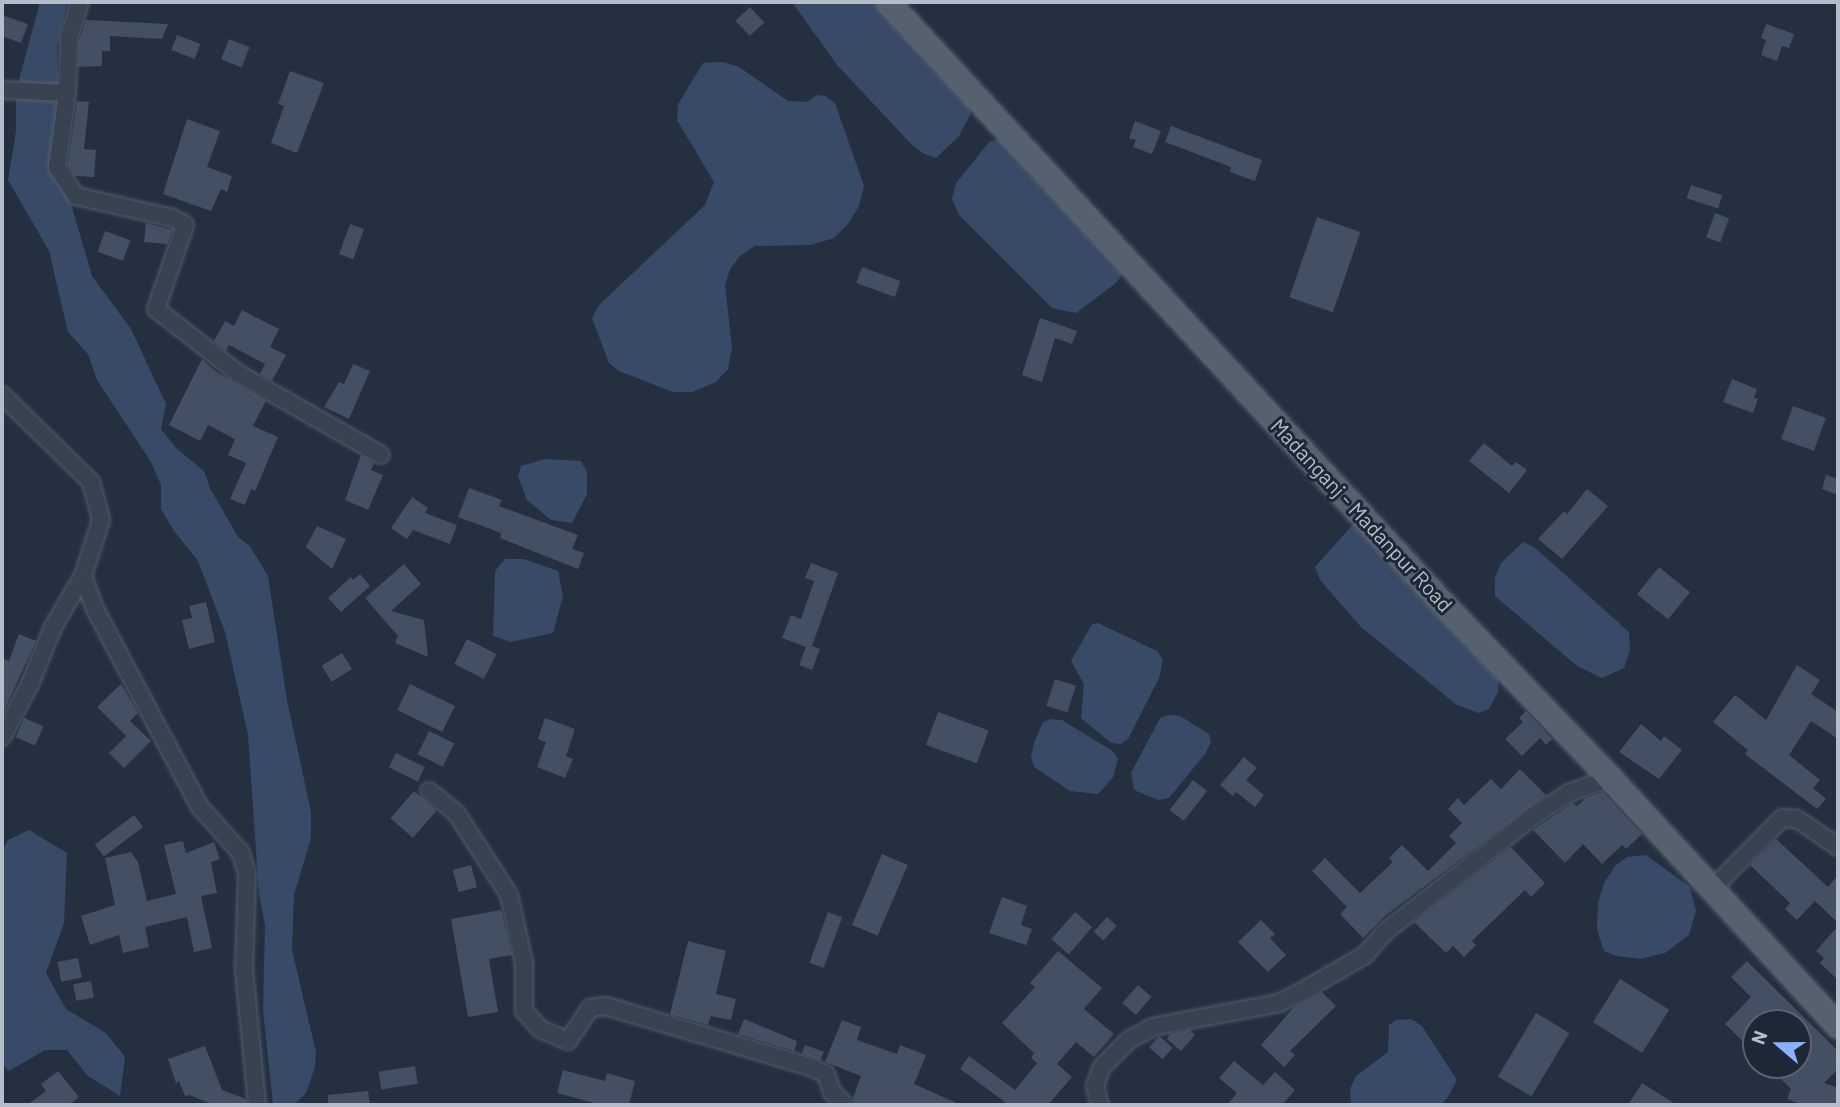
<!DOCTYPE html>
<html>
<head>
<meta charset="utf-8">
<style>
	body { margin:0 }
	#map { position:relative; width:1840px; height:1107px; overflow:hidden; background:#242f40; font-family:Barlow,sans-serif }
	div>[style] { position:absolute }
	.water>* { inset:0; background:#384a68 }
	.building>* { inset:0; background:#434f62; transform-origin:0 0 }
	.roads { filter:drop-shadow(0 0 2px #535d6b) drop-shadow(0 0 2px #535d6b) }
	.minor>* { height:16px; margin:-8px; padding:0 8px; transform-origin:8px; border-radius:8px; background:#384250 }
	.primary>* { height:24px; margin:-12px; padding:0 12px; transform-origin:12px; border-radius:12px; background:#566170 }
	span { translate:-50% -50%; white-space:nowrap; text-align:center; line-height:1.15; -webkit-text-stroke:6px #1d2735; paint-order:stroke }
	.street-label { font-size:21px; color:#b5bdcb }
	.frame { position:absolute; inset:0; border:4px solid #b5bdcb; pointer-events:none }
	.north { position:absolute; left:1742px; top:1009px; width:70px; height:70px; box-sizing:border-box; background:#1d2735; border:2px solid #5a6371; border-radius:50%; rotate:290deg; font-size:19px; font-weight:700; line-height:28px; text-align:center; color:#b5bdcb }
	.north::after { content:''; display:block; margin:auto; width:24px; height:32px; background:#89b2fb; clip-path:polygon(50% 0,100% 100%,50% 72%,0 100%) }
</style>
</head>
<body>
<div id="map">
	<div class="water">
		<i style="clip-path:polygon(40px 2px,68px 2px,57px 45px,58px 106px,69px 197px,92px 276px,131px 329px,166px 404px,161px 429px,176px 448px,204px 471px,210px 488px,238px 537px,250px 546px,268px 576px,287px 700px,311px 812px,311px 838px,294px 895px,292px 950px,316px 1052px,315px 1067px,306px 1093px,294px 1105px,273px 1105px,263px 1010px,265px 925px,259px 894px,248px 735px,225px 632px,198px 561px,174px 531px,161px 509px,161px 485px,151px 462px,97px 380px,88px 354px,68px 332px,49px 251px,8px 180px,16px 131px,16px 91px)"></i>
		<i style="clip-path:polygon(792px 2px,877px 2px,966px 101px,971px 113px,959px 136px,936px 158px,924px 154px,912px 145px,837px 65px)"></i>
		<i style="clip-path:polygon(723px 62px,739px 67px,788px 101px,807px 102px,817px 95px,825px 96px,835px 103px,864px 186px,859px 206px,849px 223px,834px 238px,811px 245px,755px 246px,740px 256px,730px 269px,725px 285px,732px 347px,728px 369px,716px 382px,692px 392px,673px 392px,619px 371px,609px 363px,592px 318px,599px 305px,705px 205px,714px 182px,677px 120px,678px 104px,703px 63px)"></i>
		<i style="clip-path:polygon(1004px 139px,1125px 271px,1116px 283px,1076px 313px,1052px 308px,959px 215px,952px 199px,956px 183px,990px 141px)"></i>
		<i style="clip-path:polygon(545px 459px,581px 461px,587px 472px,587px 494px,572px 523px,551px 520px,527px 500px,518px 477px,521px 466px)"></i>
		<i style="clip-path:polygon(1355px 522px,1499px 671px,1498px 692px,1489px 709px,1479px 713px,1457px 705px,1361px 627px,1320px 580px,1315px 567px)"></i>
		<i style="clip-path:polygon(1523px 542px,1534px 547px,1629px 632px,1630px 650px,1624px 668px,1602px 678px,1577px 666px,1495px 596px,1495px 577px,1501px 563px)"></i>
		<i style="clip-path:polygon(505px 559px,524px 559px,558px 571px,563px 596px,553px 633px,511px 642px,493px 636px,495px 571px)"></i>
		<i style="clip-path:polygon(1098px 623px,1157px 651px,1163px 660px,1159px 678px,1128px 739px,1121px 744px,1111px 743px,1081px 718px,1084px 684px,1071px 661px,1092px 624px)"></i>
		<i style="clip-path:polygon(1169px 715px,1180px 716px,1209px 734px,1211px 742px,1205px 754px,1169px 798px,1158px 800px,1134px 790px,1131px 773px,1160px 718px)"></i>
		<i style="clip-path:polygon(1051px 719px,1062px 720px,1114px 752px,1118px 759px,1113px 777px,1098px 794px,1070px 791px,1034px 767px,1031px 757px,1034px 743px,1043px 722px)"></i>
		<i style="clip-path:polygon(29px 830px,67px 853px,64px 923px,46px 973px,66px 1009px,106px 1033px,125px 1057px,120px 1096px,88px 1076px,67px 1050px,45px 1050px,9px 1071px,2px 1064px,2px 852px,8px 840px)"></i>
		<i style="clip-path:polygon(1646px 855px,1690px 887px,1696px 911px,1689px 935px,1665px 953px,1641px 959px,1616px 956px,1604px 951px,1597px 930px,1598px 903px,1604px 883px,1615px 866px,1627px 857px)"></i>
		<i style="clip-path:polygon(1411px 1019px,1422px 1026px,1457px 1080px,1448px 1097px,1440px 1105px,1351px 1105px,1350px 1089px,1356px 1076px,1388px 1052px,1389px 1025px,1396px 1020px)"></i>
	</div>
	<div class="building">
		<i style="left:750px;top:7px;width:21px;height:20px;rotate:47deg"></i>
		<i style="clip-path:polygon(2px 15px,28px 24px,21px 43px,2px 36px)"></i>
		<i style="clip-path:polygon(86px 20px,168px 24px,162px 39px,110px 36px,110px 51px,102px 51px,102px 66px,78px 67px,79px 41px)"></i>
		<i style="clip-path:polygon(1766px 24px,1794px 34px,1789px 48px,1782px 46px,1777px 61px,1761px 55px,1766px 40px,1761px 38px)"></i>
		<i style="left:177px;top:35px;width:25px;height:16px;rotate:21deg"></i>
		<i style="left:229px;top:39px;width:22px;height:22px;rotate:21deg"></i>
		<i style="clip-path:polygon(290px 71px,324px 83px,297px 153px,271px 143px,284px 106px,278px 104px)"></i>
		<i style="clip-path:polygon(77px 101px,89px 102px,84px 149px,96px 150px,94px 177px,75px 176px,68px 165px)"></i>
		<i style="clip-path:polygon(187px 119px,220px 131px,207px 167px,232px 176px,227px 192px,221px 189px,211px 211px,163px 194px)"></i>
		<i style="clip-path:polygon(1135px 121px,1161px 131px,1152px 154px,1133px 147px,1136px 140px,1129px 138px)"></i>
		<i style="clip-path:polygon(1171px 126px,1262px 160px,1255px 181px,1230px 172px,1231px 167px,1165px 142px)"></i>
		<i style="left:1691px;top:185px;width:33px;height:14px;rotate:18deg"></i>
		<i style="left:1715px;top:213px;width:15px;height:26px;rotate:20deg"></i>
		<i style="left:1317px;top:217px;width:46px;height:85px;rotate:19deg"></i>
		<i style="clip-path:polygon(146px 223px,172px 230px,167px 244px,144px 242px)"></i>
		<i style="left:350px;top:224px;width:15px;height:32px;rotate:20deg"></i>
		<i style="left:105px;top:231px;width:27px;height:22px;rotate:20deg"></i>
		<i style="left:862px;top:267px;width:41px;height:17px;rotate:20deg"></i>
		<i style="clip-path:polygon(242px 310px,279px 329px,270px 347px,286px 355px,272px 381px,260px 374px,265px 364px,229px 345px,226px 351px,214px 341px,225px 321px,234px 326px)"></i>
		<i style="clip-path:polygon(1040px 318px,1077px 331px,1072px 344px,1055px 338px,1042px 382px,1022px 375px)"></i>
		<i style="clip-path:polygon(202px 359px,215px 371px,266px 401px,253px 426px,278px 437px,255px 491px,251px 489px,245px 505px,230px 499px,246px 463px,228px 455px,235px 439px,208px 425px,200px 441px,169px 425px)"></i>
		<i style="clip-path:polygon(353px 364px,370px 371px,349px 419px,324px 407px,339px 382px,344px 384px)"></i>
		<i style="clip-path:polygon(1732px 379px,1757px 389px,1754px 398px,1758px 399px,1753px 413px,1723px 402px)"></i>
		<i style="left:1793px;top:406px;width:35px;height:35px;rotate:20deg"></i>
		<i style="clip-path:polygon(1484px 443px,1512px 466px,1516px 462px,1527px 470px,1509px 493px,1469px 461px)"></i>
		<i style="clip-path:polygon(361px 455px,374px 463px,371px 470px,383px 475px,368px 510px,345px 500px)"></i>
		<i style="clip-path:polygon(1826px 475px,1838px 479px,1838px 495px,1822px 489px)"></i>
		<i style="clip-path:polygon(469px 488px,502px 500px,499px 506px,578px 535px,572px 549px,584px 553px,578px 569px,500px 538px,501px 533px,458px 517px)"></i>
		<i style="clip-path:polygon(1587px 489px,1608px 506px,1562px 559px,1538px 539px,1564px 511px,1567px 514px)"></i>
		<i style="clip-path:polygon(412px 497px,428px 508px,425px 513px,457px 525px,450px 544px,413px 530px,407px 539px,391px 528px)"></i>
		<i style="clip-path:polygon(317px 526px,346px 539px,332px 569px,306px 547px)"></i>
		<i style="clip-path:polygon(811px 563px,838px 573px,812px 646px,820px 649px,812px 670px,799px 665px,806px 647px,782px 638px,791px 615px,801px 619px,814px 581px,805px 578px)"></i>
		<i style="clip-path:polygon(404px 564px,421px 584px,391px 611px,424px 620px,428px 657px,395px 643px,398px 636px,365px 598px)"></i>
		<i style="left:1659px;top:567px;width:40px;height:35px;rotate:39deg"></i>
		<i style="clip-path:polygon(360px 574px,370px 586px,341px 612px,328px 598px,351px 577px,353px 580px)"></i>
		<i style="clip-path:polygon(206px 602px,215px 642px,189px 649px,182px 620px,192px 618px,189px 606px)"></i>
		<i style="clip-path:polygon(19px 634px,36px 641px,2px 715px,2px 658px,9px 661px)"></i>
		<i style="left:467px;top:639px;width:33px;height:28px;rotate:27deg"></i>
		<i style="left:342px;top:653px;width:19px;height:24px;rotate:58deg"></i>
		<i style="clip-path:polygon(1797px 665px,1820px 680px,1811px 694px,1838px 712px,1838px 739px,1811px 721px,1789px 755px,1820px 780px,1813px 788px,1826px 799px,1817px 809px,1745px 754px,1748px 750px,1713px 722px,1735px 695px,1766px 720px)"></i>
		<i style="left:1055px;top:679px;width:22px;height:28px;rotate:18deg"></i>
		<i style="clip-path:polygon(121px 684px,138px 713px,130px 721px,151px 741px,124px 768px,109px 753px,126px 736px,97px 707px)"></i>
		<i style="left:410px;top:684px;width:50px;height:29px;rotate:26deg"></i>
		<i style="clip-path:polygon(1526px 711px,1552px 739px,1546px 745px,1540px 738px,1522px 756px,1505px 739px,1523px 722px,1519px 718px)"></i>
		<i style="left:938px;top:712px;width:54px;height:35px;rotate:20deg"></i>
		<i style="left:24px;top:718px;width:21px;height:21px;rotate:23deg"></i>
		<i style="clip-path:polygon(545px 718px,575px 729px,566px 756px,573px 759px,565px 778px,537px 767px,546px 742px,538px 739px)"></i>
		<i style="clip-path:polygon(1641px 724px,1661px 741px,1664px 736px,1682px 750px,1659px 779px,1619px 752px)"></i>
		<i style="left:429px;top:731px;width:28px;height:26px;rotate:26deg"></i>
		<i style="left:396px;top:753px;width:32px;height:16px;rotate:26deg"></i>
		<i style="clip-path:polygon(1244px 757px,1257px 768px,1246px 780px,1264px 795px,1255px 807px,1236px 792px,1233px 796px,1220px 785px)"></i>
		<i style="clip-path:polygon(1520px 769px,1546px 795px,1385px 916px,1363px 938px,1340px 914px,1347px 907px,1312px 871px,1325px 858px,1360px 893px,1393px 862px,1389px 858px,1402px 845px,1428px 871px,1456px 843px,1449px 836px,1462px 823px,1448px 809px,1458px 798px,1464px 805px,1491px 779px,1501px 789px)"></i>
		<i style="left:1193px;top:780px;width:18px;height:38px;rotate:38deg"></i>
		<i style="left:414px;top:791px;width:30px;height:36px;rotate:41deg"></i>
		<i style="clip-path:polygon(1603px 792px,1642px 834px,1626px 849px,1622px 845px,1602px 864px,1583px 844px,1565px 863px,1533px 830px,1573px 803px,1577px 806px,1586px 798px)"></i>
		<i style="left:134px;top:815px;width:15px;height:49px;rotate:53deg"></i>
		<i style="clip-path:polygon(1776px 839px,1828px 887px,1838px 875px,1838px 923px,1815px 901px,1797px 920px,1785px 909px,1790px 903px,1750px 865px)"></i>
		<i style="clip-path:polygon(183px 841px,186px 853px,214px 842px,220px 859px,211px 862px,217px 893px,201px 896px,212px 948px,194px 952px,187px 917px,145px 927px,149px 947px,123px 953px,119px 935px,90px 945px,81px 916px,115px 905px,105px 858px,131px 852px,138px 862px,147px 901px,176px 894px,164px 845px)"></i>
		<i style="clip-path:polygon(1511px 847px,1545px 883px,1531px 897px,1525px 890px,1472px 941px,1476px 945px,1464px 957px,1453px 946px,1446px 953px,1414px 922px)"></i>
		<i style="left:882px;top:854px;width:28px;height:77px;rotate:23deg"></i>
		<i style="left:471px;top:865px;width:23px;height:19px;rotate:75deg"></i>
		<i style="clip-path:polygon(1002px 897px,1027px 906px,1021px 925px,1032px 929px,1026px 945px,989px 933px)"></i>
		<i style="clip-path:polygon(501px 910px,512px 955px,489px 959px,498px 1012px,468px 1017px,451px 919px)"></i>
		<i style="left:828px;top:912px;width:15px;height:54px;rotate:20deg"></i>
		<i style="left:1075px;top:912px;width:23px;height:36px;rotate:41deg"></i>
		<i style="left:1107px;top:917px;width:13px;height:20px;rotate:42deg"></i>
		<i style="clip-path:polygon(1261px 920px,1275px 934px,1270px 938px,1286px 955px,1268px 972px,1238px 942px)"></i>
		<i style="clip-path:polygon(1838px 926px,1838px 980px,1820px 963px,1824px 958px,1816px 951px)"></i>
		<i style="clip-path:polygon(688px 941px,726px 951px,716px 994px,736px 999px,731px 1020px,711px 1016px,708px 1025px,670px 1014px)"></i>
		<i style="clip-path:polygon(1058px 951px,1102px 988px,1084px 1009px,1114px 1034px,1094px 1057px,1076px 1042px,1057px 1064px,1072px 1077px,1048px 1105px,1003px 1105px,1005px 1102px,960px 1069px,969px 1056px,1015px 1090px,1037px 1063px,1031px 1058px,1034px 1053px,1002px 1023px,1035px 987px,1030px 983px)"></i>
		<i style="left:78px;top:958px;width:20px;height:21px;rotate:79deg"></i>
		<i style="clip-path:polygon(1747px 961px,1838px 1051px,1838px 1069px,1824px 1083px,1838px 1088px,1838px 1105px,1802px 1105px,1787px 1099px,1791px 1089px,1767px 1065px,1798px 1065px,1798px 1023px,1756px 1023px,1756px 1054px,1725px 1024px,1751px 997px,1731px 977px)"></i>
		<i style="left:1620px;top:979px;width:58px;height:51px;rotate:32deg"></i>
		<i style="left:91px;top:981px;width:17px;height:18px;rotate:80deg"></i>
		<i style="left:1138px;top:985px;width:18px;height:24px;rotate:41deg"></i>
		<i style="clip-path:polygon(1322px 992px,1336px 1006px,1290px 1051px,1295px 1055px,1284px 1067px,1261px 1045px,1294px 1007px)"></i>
		<i style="left:1536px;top:1013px;width:39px;height:74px;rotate:31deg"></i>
		<i style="clip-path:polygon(744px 1019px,797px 1041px,794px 1051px,738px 1034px)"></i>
		<i style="clip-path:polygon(842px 1020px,861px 1027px,857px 1040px,897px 1054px,900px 1045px,926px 1055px,914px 1084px,961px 1105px,855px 1104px,853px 1098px,861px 1076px,825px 1062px)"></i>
		<i style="clip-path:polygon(1190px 1030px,1195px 1035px,1181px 1051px,1167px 1039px,1170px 1034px)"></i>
		<i style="left:1159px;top:1036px;width:18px;height:15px;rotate:41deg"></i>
		<i style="left:805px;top:1045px;width:20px;height:9px;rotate:20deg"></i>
		<i style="clip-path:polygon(205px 1046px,222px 1090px,246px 1099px,246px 1105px,215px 1105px,189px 1095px,185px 1096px,179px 1081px,176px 1083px,168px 1059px)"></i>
		<i style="clip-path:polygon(1234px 1061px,1263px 1085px,1275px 1072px,1295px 1090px,1282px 1105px,1227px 1105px,1237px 1093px,1219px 1078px)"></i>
		<i style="left:415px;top:1066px;width:18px;height:37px;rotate:81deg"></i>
		<i style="clip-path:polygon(563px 1070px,605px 1081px,607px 1073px,635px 1081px,629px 1105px,593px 1105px,594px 1103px,557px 1093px)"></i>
		<i style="clip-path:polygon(58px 1071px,79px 1097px,69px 1105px,27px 1105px,46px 1091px,41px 1084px)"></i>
		<i style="clip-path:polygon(1642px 1083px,1677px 1105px,1628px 1105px)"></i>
		<i style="clip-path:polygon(368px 1091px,370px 1105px,328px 1105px,328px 1095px)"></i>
	</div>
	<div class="roads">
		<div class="minor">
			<i style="left:80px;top:2px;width:39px;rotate:107deg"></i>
			<i style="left:69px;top:39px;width:54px;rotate:92.1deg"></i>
			<i style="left:67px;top:93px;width:75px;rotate:97.7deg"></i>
			<i style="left:57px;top:167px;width:35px;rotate:57deg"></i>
			<i style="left:76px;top:196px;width:99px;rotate:12.8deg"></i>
			<i style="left:173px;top:218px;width:14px;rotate:30deg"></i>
			<i style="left:185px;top:225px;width:89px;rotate:109deg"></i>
			<i style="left:156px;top:309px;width:105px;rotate:38.1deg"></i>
			<i style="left:239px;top:374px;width:163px;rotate:29.7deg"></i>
			<i style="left:2px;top:90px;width:65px;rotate:2.6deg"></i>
			<i style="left:2px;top:395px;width:124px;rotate:44.3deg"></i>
			<i style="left:91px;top:482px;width:39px;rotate:75deg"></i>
			<i style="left:101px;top:520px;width:59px;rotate:107.8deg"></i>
			<i style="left:83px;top:576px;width:35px;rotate:70deg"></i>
			<i style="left:95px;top:609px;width:224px;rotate:62.1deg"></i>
			<i style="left:200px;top:807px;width:62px;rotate:48.3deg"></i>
			<i style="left:241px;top:853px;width:22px;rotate:74deg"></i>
			<i style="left:247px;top:874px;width:95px;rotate:91.8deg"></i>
			<i style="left:244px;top:969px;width:137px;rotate:84.5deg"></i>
			<i style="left:2px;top:737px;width:60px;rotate:-62.2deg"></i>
			<i style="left:30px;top:684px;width:61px;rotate:-68deg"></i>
			<i style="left:53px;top:627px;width:59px;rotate:-59.5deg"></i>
			<i style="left:429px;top:791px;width:36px;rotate:39deg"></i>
			<i style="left:457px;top:814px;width:96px;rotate:57.3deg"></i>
			<i style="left:509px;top:895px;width:70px;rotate:77.6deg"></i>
			<i style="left:524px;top:963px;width:48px;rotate:90deg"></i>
			<i style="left:524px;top:1011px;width:24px;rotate:48deg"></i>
			<i style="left:540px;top:1029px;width:30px;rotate:23deg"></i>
			<i style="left:568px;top:1041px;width:40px;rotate:-56deg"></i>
			<i style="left:590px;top:1008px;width:16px;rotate:-7deg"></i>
			<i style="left:606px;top:1006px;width:214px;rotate:16.6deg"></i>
			<i style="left:811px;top:1067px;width:17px;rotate:25deg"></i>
			<i style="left:826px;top:1074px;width:19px;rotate:72deg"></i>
			<i style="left:832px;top:1092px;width:18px;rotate:45deg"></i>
			<i style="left:1711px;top:890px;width:101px;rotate:-45.4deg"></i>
			<i style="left:1782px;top:818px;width:15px;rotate:4deg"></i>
			<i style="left:1797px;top:819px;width:50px;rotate:34.3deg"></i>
			<i style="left:1100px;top:1105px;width:20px;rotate:-105deg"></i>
			<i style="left:1095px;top:1086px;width:20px;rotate:-70deg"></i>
			<i style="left:1102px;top:1067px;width:38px;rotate:-45deg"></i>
			<i style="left:1129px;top:1040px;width:26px;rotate:-29deg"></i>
			<i style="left:1152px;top:1027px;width:129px;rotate:-10.7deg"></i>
			<i style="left:1279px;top:1003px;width:22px;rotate:-27deg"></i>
			<i style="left:1299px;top:993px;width:76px;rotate:-29.9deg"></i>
			<i style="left:1365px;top:955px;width:32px;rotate:-49deg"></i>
			<i style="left:1386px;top:931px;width:189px;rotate:-37.9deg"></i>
			<i style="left:1535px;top:815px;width:40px;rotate:-32.9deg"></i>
			<i style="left:1569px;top:793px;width:44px;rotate:-20.1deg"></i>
		</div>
		<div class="primary">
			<i style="left:888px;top:2px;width:826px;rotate:47.31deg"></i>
			<i style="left:1448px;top:609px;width:234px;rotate:46.2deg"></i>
			<i style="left:1610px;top:778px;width:337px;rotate:47.4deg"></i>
		</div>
	</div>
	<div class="street-label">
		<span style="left:1362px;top:515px;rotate:47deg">Madanganj - Madanpur Road</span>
	</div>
	<div class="frame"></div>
	<div class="north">N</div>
</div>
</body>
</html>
